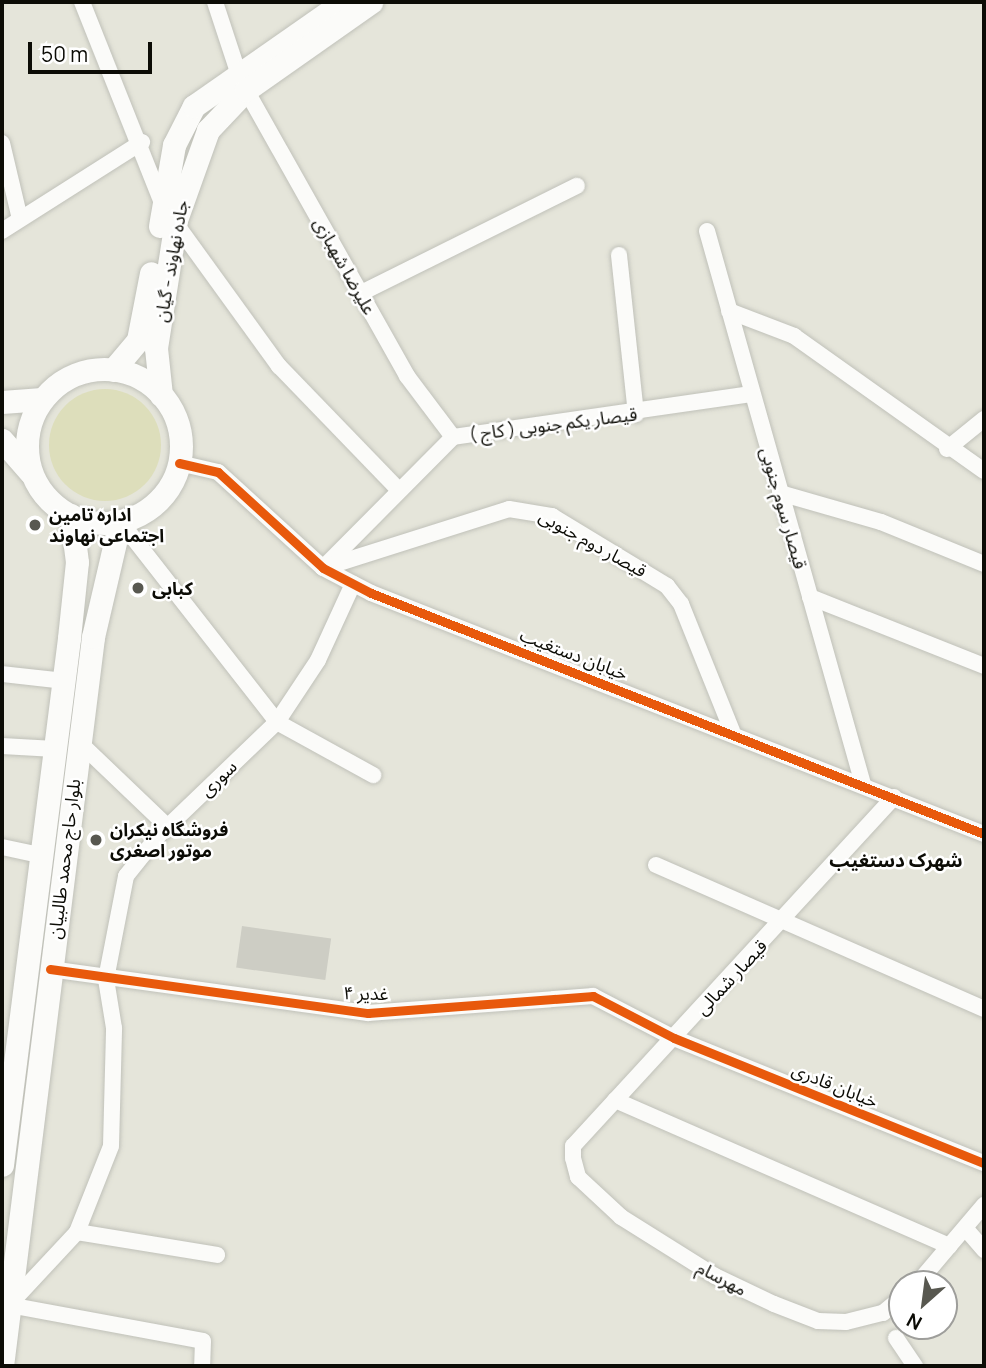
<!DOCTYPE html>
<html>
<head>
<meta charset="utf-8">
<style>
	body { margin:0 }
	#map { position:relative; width:986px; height:1368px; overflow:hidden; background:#e5e5da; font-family:Manrope,"Noto Sans Arabic",sans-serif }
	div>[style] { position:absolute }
	.green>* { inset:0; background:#dddebb }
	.round { border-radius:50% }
	.building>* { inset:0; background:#cdcdc4; transform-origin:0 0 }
	.roads { filter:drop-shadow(0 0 2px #c0c1b9) drop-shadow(0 0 2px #c0c1b9) }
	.minor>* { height:16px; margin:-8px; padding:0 8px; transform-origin:8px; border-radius:8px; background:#fbfbf9 }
	.secondary>* { height:23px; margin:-11.5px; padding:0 11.5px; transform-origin:11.5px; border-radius:11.5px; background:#fbfbf9 }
	.secondary>.ring { margin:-11.5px; padding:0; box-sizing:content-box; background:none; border:23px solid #fbfbf9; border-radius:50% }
	.cycleway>* { height:9px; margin:-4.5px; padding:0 4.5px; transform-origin:4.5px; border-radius:4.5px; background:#e8590c }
	.dots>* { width:19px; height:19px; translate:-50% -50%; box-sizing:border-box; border:4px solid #fff; border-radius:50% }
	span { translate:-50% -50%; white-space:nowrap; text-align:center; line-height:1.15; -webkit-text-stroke:5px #fff; paint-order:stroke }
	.street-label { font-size:18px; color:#0c0c06 }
	.poi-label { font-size:18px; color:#0c0c06; font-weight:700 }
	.left { translate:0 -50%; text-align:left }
	.neighbourhood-label { font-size:19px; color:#0c0c06; font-weight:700 }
	.frame { position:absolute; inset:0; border:4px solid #0c0c06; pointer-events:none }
	.north { position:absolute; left:888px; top:1270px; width:70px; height:70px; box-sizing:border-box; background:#fff; border:2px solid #9e9e9b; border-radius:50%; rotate:208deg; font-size:19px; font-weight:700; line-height:28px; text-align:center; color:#0c0c06 }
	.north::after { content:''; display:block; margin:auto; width:24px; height:32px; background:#585850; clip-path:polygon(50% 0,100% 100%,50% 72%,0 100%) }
	.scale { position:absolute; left:28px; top:42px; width:124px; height:32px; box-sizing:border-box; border:4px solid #0c0c06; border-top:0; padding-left:9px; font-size:21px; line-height:24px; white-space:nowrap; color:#0c0c06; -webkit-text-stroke:5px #fff; paint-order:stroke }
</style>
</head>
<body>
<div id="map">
	<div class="green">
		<i class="round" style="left:49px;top:389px;width:112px;height:112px"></i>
	</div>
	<div class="building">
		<i style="left:242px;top:926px;width:90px;height:42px;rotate:8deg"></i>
	</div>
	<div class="roads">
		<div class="minor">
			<i style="left:82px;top:2px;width:219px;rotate:68.3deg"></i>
			<i style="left:163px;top:206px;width:198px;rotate:54.1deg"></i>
			<i style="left:279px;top:366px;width:170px;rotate:46deg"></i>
			<i style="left:215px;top:2px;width:74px;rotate:71.8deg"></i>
			<i style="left:246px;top:90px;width:328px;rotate:60.6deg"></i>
			<i style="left:407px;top:376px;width:76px;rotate:53deg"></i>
			<i style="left:2px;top:143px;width:78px;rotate:76.7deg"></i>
			<i style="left:2px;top:231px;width:166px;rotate:-32.4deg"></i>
			<i style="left:707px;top:231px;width:575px;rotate:74.25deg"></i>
			<i style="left:619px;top:255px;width:160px;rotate:83.9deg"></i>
			<i style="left:361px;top:293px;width:241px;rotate:-26.4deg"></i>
			<i style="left:729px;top:311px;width:70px;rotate:21deg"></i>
			<i style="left:794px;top:336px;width:233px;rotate:35.4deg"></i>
			<i style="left:947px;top:449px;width:48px;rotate:-39deg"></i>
			<i style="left:179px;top:463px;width:40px;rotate:13deg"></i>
			<i style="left:218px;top:472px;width:142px;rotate:42.4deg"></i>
			<i style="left:323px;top:568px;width:54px;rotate:27.5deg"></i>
			<i style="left:371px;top:593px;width:659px;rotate:21.46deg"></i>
			<i style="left:780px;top:493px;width:105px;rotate:16deg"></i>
			<i style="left:881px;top:522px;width:111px;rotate:22.2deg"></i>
			<i style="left:120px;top:521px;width:255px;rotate:52deg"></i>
			<i style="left:277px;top:722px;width:110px;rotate:28.9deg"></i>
			<i style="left:325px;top:566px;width:182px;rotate:-45.2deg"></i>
			<i style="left:453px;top:437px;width:302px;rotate:-8.2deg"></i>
			<i style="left:323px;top:568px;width:195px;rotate:-17.6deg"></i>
			<i style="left:509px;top:509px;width:44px;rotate:9.2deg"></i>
			<i style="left:552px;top:516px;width:135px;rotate:31.3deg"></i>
			<i style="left:667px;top:586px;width:23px;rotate:52deg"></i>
			<i style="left:681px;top:604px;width:137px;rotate:68.1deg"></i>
			<i style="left:810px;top:597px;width:187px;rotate:21.6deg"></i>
			<i style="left:2px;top:674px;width:62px;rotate:6.4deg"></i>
			<i style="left:79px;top:742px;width:123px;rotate:43.7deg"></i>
			<i style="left:2px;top:746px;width:53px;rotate:3.2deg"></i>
			<i style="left:894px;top:797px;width:474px;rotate:132.6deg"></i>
			<i style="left:573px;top:1146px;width:12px;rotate:90deg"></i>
			<i style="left:573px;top:1158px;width:20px;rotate:75deg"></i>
			<i style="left:578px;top:1177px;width:59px;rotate:42.9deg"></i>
			<i style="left:621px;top:1217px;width:111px;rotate:32.1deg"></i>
			<i style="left:715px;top:1276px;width:65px;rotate:25.4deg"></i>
			<i style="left:774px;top:1304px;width:47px;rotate:21.1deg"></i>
			<i style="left:818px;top:1321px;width:28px;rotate:2deg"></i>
			<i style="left:846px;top:1322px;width:38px;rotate:-14deg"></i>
			<i style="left:883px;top:1313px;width:25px;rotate:-40deg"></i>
			<i style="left:2px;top:847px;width:40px;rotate:12deg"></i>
			<i style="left:656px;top:865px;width:358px;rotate:23.7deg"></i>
			<i style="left:50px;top:969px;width:321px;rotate:7.9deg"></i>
			<i style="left:368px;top:1013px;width:226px;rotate:-4.3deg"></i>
			<i style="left:593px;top:996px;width:91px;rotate:27.4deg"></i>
			<i style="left:674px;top:1038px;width:334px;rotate:22deg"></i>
			<i style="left:615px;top:1100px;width:365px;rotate:23.6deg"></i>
			<i style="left:966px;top:1229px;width:28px;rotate:49deg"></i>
			<i style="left:77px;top:1232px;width:142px;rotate:9.3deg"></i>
			<i style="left:917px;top:1284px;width:104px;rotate:-49.7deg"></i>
			<i style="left:9px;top:1305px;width:100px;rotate:-47deg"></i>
			<i style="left:77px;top:1232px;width:92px;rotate:-68.4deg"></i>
			<i style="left:111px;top:1146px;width:118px;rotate:-88.5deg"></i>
			<i style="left:114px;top:1028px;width:50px;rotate:-99.3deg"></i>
			<i style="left:106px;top:979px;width:105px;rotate:-79deg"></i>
			<i style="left:126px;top:876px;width:51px;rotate:-51.3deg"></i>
			<i style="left:158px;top:836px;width:165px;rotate:-43.8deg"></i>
			<i style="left:277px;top:722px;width:74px;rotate:-56.5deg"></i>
			<i style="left:318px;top:660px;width:84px;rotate:-65.3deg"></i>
			<i style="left:9px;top:1305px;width:197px;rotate:10.5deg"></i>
			<i style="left:203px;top:1341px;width:25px;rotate:92deg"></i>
			<i style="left:896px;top:1338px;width:34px;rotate:56deg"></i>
		</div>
		<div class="secondary">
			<i style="left:160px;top:226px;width:82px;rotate:-80.2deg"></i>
			<i style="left:174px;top:145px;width:44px;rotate:-62.9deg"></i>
			<i style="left:194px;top:106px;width:182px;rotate:-34.9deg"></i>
			<i class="ring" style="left:27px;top:369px;width:131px;height:131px"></i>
			<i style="left:113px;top:370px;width:39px;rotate:-50deg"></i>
			<i style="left:138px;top:340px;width:68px;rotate:-79deg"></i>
			<i style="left:161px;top:395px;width:47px;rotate:-96.1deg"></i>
			<i style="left:156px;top:348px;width:130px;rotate:-81.1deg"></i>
			<i style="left:176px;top:220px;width:96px;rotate:-70.4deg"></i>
			<i style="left:208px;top:130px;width:55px;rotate:-46.5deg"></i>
			<i style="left:246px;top:90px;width:153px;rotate:-35.1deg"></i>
			<i style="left:2px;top:402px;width:40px;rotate:-4.3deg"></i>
			<i style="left:2px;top:440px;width:43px;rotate:48.8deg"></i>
			<i style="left:2px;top:1165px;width:531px;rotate:-82.75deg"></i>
			<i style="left:69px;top:638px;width:76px;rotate:-84deg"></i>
			<i style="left:77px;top:562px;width:47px;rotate:-97.3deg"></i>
			<i style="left:2px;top:1366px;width:735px;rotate:-82.88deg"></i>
			<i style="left:93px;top:637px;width:119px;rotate:-76.9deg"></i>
		</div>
	</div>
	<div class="cycleway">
		<i style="left:179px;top:463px;width:40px;rotate:13deg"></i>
		<i style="left:218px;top:472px;width:142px;rotate:42.4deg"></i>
		<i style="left:323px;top:568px;width:54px;rotate:27.5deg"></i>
		<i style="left:371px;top:593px;width:659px;rotate:21.46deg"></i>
		<i style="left:50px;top:969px;width:321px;rotate:7.9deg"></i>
		<i style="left:368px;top:1013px;width:226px;rotate:-4.3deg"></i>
		<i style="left:593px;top:996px;width:91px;rotate:27.4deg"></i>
		<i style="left:674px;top:1038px;width:334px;rotate:22deg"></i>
	</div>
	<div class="dots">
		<i style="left:35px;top:525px;background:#585850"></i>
		<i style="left:138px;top:588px;background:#585850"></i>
		<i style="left:96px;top:840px;background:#585850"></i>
	</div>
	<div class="street-label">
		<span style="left:171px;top:261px;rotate:-80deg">جاده نهاوند - گیان</span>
		<span style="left:345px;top:266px;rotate:61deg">علیرضا شهبازی</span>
		<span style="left:553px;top:424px;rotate:-7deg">قیصار یکم جنوبی ( کاج )</span>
		<span style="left:784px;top:508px;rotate:74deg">قیصار سوم جنوبی</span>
		<span style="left:593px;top:543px;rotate:29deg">قیصار دوم جنوبی</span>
		<span style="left:574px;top:654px;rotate:21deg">خیابان دستغیب</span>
		<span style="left:218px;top:778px;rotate:-44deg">سوری</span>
		<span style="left:64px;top:859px;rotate:-83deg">بلوار حاج محمد طالبیان</span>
		<span style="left:731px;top:977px;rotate:-47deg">قیصار شمالی</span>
		<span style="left:366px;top:993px;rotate:1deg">غدیر ۴</span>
		<span style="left:835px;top:1085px;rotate:22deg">خیابان قادری</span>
		<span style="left:722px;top:1278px;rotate:28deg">مهرسام</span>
	</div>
	<div class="poi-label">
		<span class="left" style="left:49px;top:525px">اداره تامین<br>اجتماعی نهاوند</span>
		<span class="left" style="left:152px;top:588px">کبابی</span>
		<span class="left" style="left:110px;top:840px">فروشگاه نیکران<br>موتور اصغری</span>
	</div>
	<div class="neighbourhood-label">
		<span style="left:896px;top:861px">شهرک دستغیب</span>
	</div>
	<div class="frame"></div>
	<div class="north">N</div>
	<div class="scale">50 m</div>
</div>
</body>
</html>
